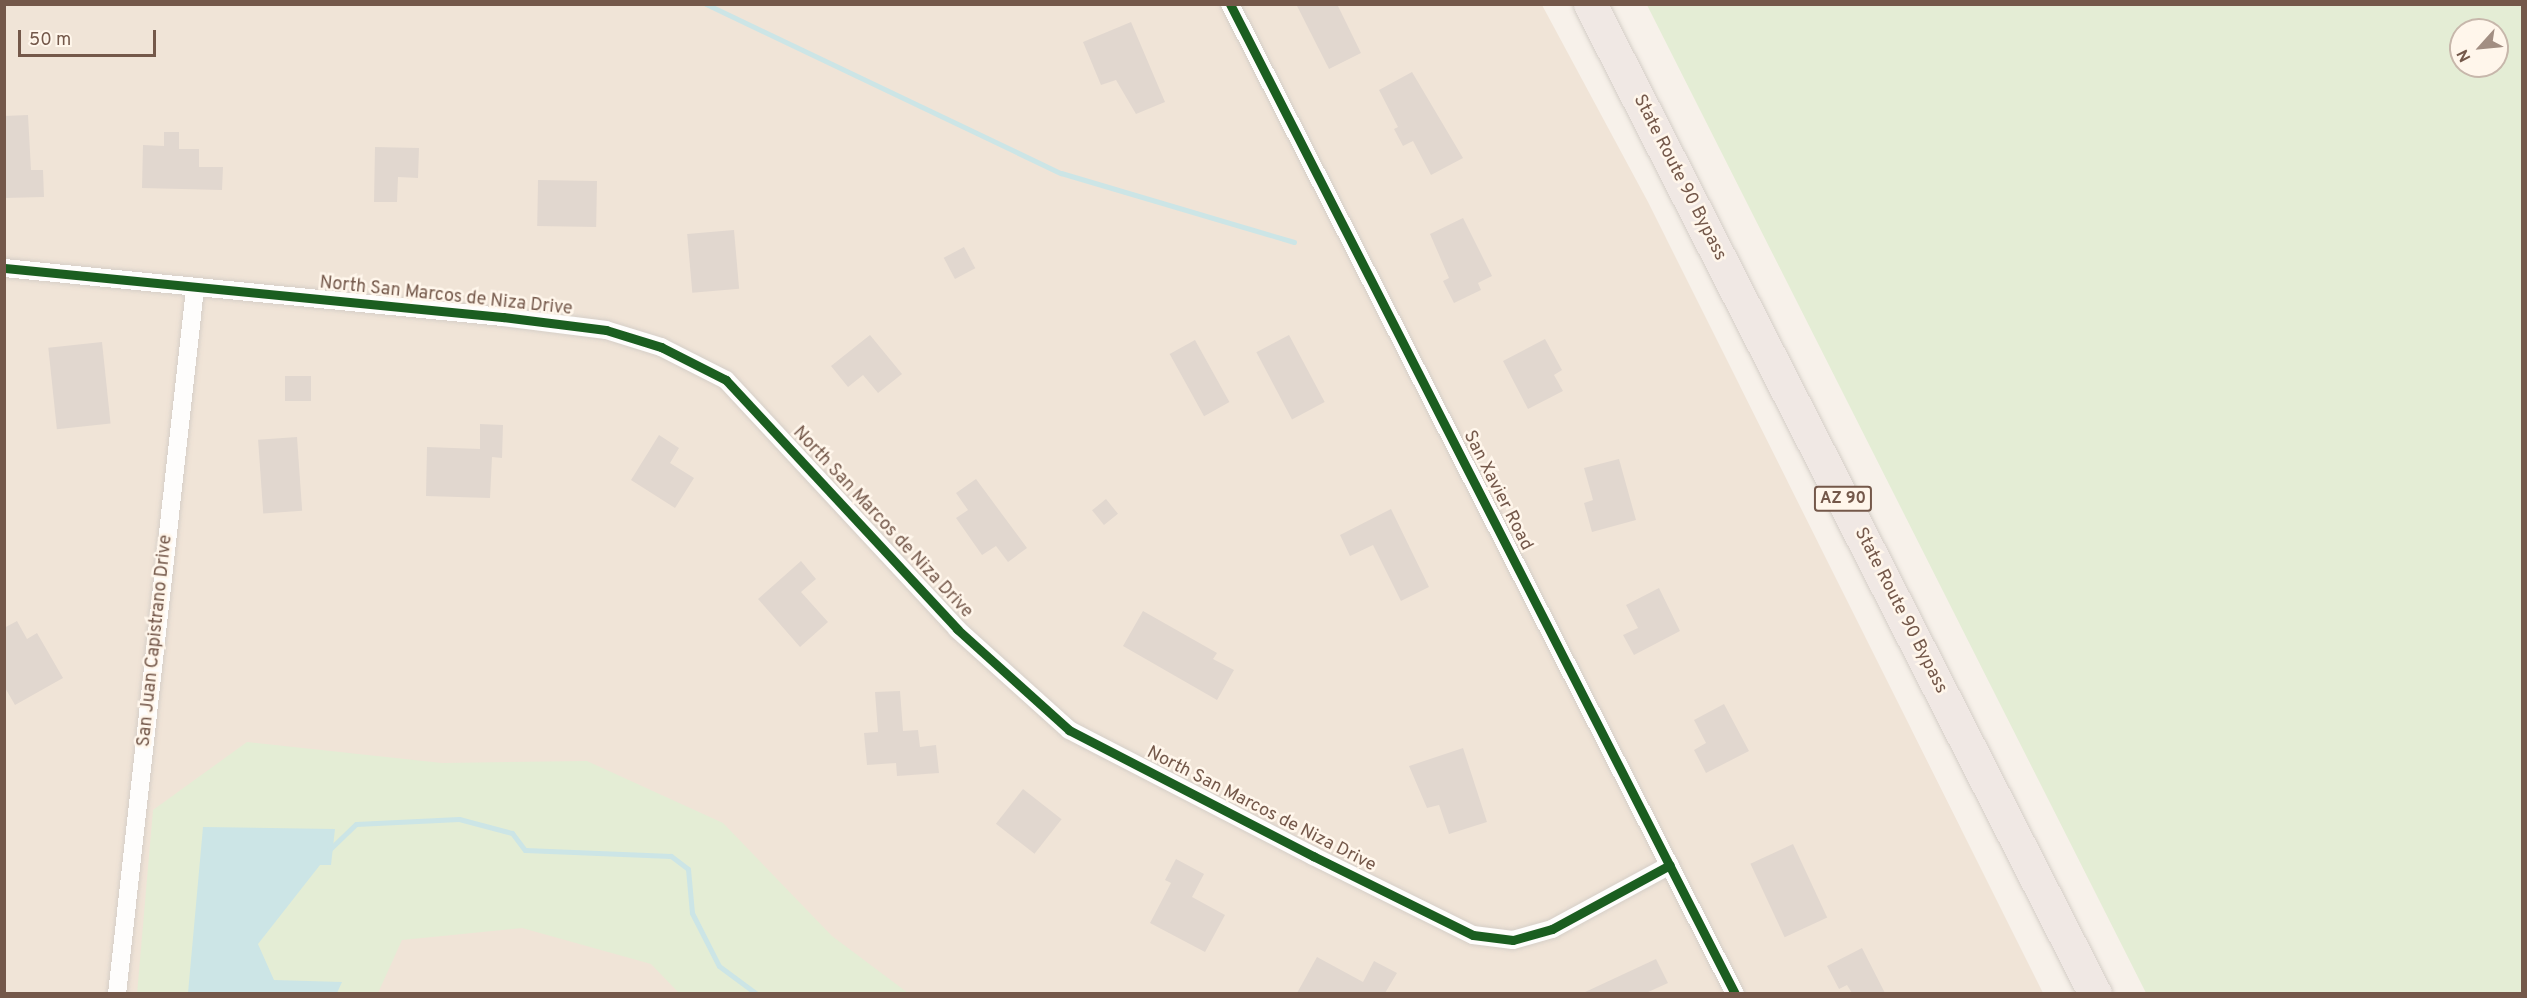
<!DOCTYPE html>
<html>
<head>
<meta charset="utf-8">
<style>
	body { margin:0 }
	#map { position:relative; width:2527px; height:998px; overflow:hidden; background:#f7f1ea; font-family:Overpass,sans-serif }
	div>[style] { position:absolute }
	.residential>* { inset:0; background:#f0e4d7 }
	.green>* { inset:0; background:#e4edd5 }
	.water>* { inset:0; background:#cce5e6 }
	.stream>* { height:5px; margin:-2.5px; padding:0 2.5px; transform-origin:2.5px; border-radius:2.5px; background:#cce5e6 }
	.building>* { inset:0; background:#e1d7cf; transform-origin:0 0 }
	.roads { filter:drop-shadow(0 0 2px #d5cec7) drop-shadow(0 0 2px #d5cec7) }
	.street>* { height:18px; margin:-9px; padding:0 9px; transform-origin:9px; border-radius:9px; background:#fefdfc }
	.highway>* { height:33px; margin:-16.5px; padding:0 16.5px; transform-origin:16.5px; border-radius:16.5px; background:#f0e8e4 }
	.cycleway>* { height:9px; margin:-4.5px; padding:0 4.5px; transform-origin:4.5px; border-radius:4.5px; background:#1b5e20 }
	span { translate:-50% -50%; white-space:nowrap; text-align:center; line-height:1.15; -webkit-text-stroke:5px #fff6eb; paint-order:stroke }
	.shield-label span { padding:2px 4px; background:#fff6eb; border:2px solid; border-radius:4px; -webkit-text-stroke-width:0 }
	.shield-label { font-size:16px; color:#74584a; font-weight:700 }
	.street-label { font-size:18px; color:#74584a }
	.frame { position:absolute; inset:0; border:6px solid #74584a; pointer-events:none }
	.north { position:absolute; left:2449px; top:18px; width:60px; height:60px; box-sizing:border-box; background:#fff6eb; border:2px solid #c7b7ab; border-radius:50%; rotate:243deg; font-size:16px; font-weight:700; line-height:24px; text-align:center; color:#74584a }
	.north::after { content:''; display:block; margin:auto; width:21px; height:27px; background:#a28e82; clip-path:polygon(50% 0,100% 100%,50% 72%,0 100%) }
	.scale { position:absolute; left:18px; top:30px; width:138px; height:27px; box-sizing:border-box; border:3px solid #74584a; border-top:0; padding-left:8px; font-size:18px; line-height:21px; white-space:nowrap; color:#74584a; -webkit-text-stroke:4px #fff6eb; paint-order:stroke }
</style>
</head>
<body>
<div id="map">
	<div class="residential">
		<i style="clip-path:polygon(5px 4px,1542px 5px,1648px 202px,2043px 993px,5px 994px)"></i>
	</div>
	<div class="green">
		<i style="clip-path:polygon(evenodd,1647px 5px,2522px 5px,2522px 993px,2146px 993px,1647px 5px,2461px 30px,2497px 30px,2497px 66px,2461px 66px,2461px 30px)"></i>
		<i style="clip-path:polygon(247px 742px,442px 763px,587px 761px,723px 823px,832px 936px,908px 993px,679px 993px,651px 964px,522px 928px,402px 940px,378px 993px,137px 994px,153px 810px)"></i>
	</div>
	<div class="water">
		<i style="clip-path:polygon(203px 827px,335px 829px,331px 865px,320px 865px,258px 944px,274px 980px,342px 982px,337px 993px,188px 993px)"></i>
	</div>
	<div class="stream">
		<i style="left:706px;top:4px;width:393px;rotate:25.5deg"></i>
		<i style="left:1061px;top:173px;width:243px;rotate:16.5deg"></i>
		<i style="left:329px;top:850px;width:37px;rotate:-44deg"></i>
		<i style="left:356px;top:824px;width:103px;rotate:-2.8deg"></i>
		<i style="left:459px;top:819px;width:55px;rotate:14.8deg"></i>
		<i style="left:512px;top:833px;width:21px;rotate:53deg"></i>
		<i style="left:525px;top:850px;width:146px;rotate:2.4deg"></i>
		<i style="left:671px;top:856px;width:21px;rotate:37deg"></i>
		<i style="left:688px;top:869px;width:44px;rotate:84.8deg"></i>
		<i style="left:692px;top:913px;width:59px;rotate:63deg"></i>
		<i style="left:719px;top:966px;width:47px;rotate:36.4deg"></i>
	</div>
	<div class="building">
		<i style="clip-path:polygon(1296px 4px,1337px 4px,1361px 53px,1329px 69px)"></i>
		<i style="clip-path:polygon(1131px 22px,1165px 102px,1136px 114px,1116px 80px,1101px 85px,1083px 42px)"></i>
		<i style="clip-path:polygon(1412px 72px,1463px 158px,1431px 175px,1413px 141px,1403px 146px,1394px 129px,1398px 127px,1379px 90px)"></i>
		<i style="clip-path:polygon(28px 115px,31px 170px,43px 170px,44px 197px,4px 198px,4px 116px)"></i>
		<i style="clip-path:polygon(164px 132px,179px 132px,179px 149px,199px 149px,199px 167px,223px 167px,222px 190px,142px 188px,143px 145px,164px 146px)"></i>
		<i style="clip-path:polygon(375px 147px,419px 148px,418px 178px,398px 177px,397px 202px,374px 202px)"></i>
		<i style="left:538px;top:180px;width:59px;height:46px;rotate:1deg"></i>
		<i style="clip-path:polygon(1463px 218px,1492px 276px,1478px 283px,1481px 290px,1454px 303px,1443px 281px,1449px 278px,1430px 234px)"></i>
		<i style="left:734px;top:230px;width:59px;height:47px;rotate:85deg"></i>
		<i style="left:964px;top:247px;width:24px;height:23px;rotate:62deg"></i>
		<i style="clip-path:polygon(870px 335px,902px 374px,878px 393px,863px 375px,848px 387px,831px 366px)"></i>
		<i style="left:1289px;top:335px;width:76px;height:37px;rotate:62deg"></i>
		<i style="clip-path:polygon(1545px 339px,1562px 370px,1554px 375px,1563px 391px,1528px 409px,1503px 361px)"></i>
		<i style="left:1195px;top:340px;width:71px;height:29px;rotate:61deg"></i>
		<i style="left:102px;top:342px;width:82px;height:54px;rotate:84deg"></i>
		<i style="left:285px;top:376px;width:26px;height:25px"></i>
		<i style="clip-path:polygon(480px 424px,503px 425px,502px 458px,492px 457px,490px 498px,426px 496px,427px 447px,480px 449px)"></i>
		<i style="clip-path:polygon(659px 435px,679px 448px,670px 463px,694px 478px,675px 508px,631px 480px)"></i>
		<i style="left:297px;top:437px;width:74px;height:39px;rotate:86deg"></i>
		<i style="clip-path:polygon(1619px 459px,1636px 520px,1592px 532px,1584px 503px,1593px 500px,1584px 468px)"></i>
		<i style="clip-path:polygon(976px 479px,1027px 548px,1008px 562px,996px 546px,982px 555px,956px 518px,968px 510px,956px 493px)"></i>
		<i style="left:1106px;top:499px;width:19px;height:18px;rotate:51deg"></i>
		<i style="clip-path:polygon(1391px 509px,1429px 587px,1401px 601px,1373px 545px,1350px 556px,1340px 535px)"></i>
		<i style="clip-path:polygon(801px 561px,816px 579px,801px 592px,828px 622px,800px 647px,758px 599px)"></i>
		<i style="clip-path:polygon(1659px 588px,1680px 631px,1634px 655px,1623px 635px,1638px 628px,1626px 605px)"></i>
		<i style="clip-path:polygon(1143px 611px,1217px 653px,1213px 659px,1234px 670px,1217px 700px,1123px 646px)"></i>
		<i style="clip-path:polygon(17px 621px,27px 639px,37px 633px,63px 678px,15px 705px,4px 686px,4px 628px)"></i>
		<i style="clip-path:polygon(900px 691px,903px 731px,918px 730px,920px 747px,936px 745px,939px 773px,897px 776px,896px 763px,867px 765px,864px 733px,878px 732px,875px 692px)"></i>
		<i style="clip-path:polygon(1724px 704px,1749px 751px,1706px 773px,1694px 750px,1706px 743px,1694px 720px)"></i>
		<i style="clip-path:polygon(1463px 748px,1487px 822px,1449px 834px,1439px 805px,1427px 808px,1409px 766px)"></i>
		<i style="left:1023px;top:789px;width:49px;height:44px;rotate:38deg"></i>
		<i style="left:1793px;top:844px;width:81px;height:47px;rotate:65deg"></i>
		<i style="clip-path:polygon(1176px 859px,1204px 874px,1192px 897px,1225px 915px,1205px 952px,1150px 923px,1171px 883px,1165px 880px)"></i>
		<i style="clip-path:polygon(1862px 948px,1885px 993px,1852px 993px,1847px 985px,1839px 989px,1827px 966px)"></i>
		<i style="clip-path:polygon(1317px 957px,1363px 982px,1374px 961px,1397px 973px,1385px 993px,1297px 993px)"></i>
		<i style="clip-path:polygon(1656px 959px,1668px 983px,1646px 993px,1583px 993px)"></i>
	</div>
	<div class="roads">
		<div class="street">
			<i style="left:1230px;top:4px;width:1111px;rotate:62.97deg"></i>
			<i style="left:4px;top:268px;width:501px;rotate:5.61deg"></i>
			<i style="left:503px;top:317px;width:104px;rotate:7.2deg"></i>
			<i style="left:606px;top:330px;width:58px;rotate:17.2deg"></i>
			<i style="left:661px;top:347px;width:73px;rotate:26.9deg"></i>
			<i style="left:726px;top:380px;width:340px;rotate:47.1deg"></i>
			<i style="left:957px;top:629px;width:151px;rotate:42deg"></i>
			<i style="left:1069px;top:730px;width:275px;rotate:27.3deg"></i>
			<i style="left:1313px;top:856px;width:178px;rotate:26.3deg"></i>
			<i style="left:1473px;top:935px;width:40px;rotate:7.1deg"></i>
			<i style="left:1513px;top:940px;width:41px;rotate:-15.8deg"></i>
			<i style="left:1552px;top:929px;width:134px;rotate:-28.5deg"></i>
			<i style="left:117px;top:994px;width:709px;rotate:-83.69deg"></i>
		</div>
		<div class="highway">
			<i style="left:1590px;top:4px;width:1111px;rotate:62.97deg"></i>
		</div>
	</div>
	<div class="cycleway">
		<i style="left:1230px;top:4px;width:1111px;rotate:62.97deg"></i>
		<i style="left:4px;top:268px;width:501px;rotate:5.61deg"></i>
		<i style="left:503px;top:317px;width:104px;rotate:7.2deg"></i>
		<i style="left:606px;top:330px;width:58px;rotate:17.2deg"></i>
		<i style="left:661px;top:347px;width:73px;rotate:26.9deg"></i>
		<i style="left:726px;top:380px;width:340px;rotate:47.1deg"></i>
		<i style="left:957px;top:629px;width:151px;rotate:42deg"></i>
		<i style="left:1069px;top:730px;width:275px;rotate:27.3deg"></i>
		<i style="left:1313px;top:856px;width:178px;rotate:26.3deg"></i>
		<i style="left:1473px;top:935px;width:40px;rotate:7.1deg"></i>
		<i style="left:1513px;top:940px;width:41px;rotate:-15.8deg"></i>
		<i style="left:1552px;top:929px;width:134px;rotate:-28.5deg"></i>
	</div>
	<div class="shield-label">
		<span style="left:1843px;top:499px">AZ 90</span>
	</div>
	<div class="street-label">
		<span style="left:1679px;top:178px;rotate:63deg">State Route 90 Bypass</span>
		<span style="left:446px;top:297px;rotate:6deg">North San Marcos de Niza Drive</span>
		<span style="left:1497px;top:491px;rotate:63deg">San Xavier Road</span>
		<span style="left:882px;top:523px;rotate:47deg">North San Marcos de Niza Drive</span>
		<span style="left:1900px;top:611px;rotate:63deg">State Route 90 Bypass</span>
		<span style="left:156px;top:641px;rotate:-84deg">San Juan Capistrano Drive</span>
		<span style="left:1261px;top:810px;rotate:27deg">North San Marcos de Niza Drive</span>
	</div>
	<div class="frame"></div>
	<div class="north">N</div>
	<div class="scale">50 m</div>
</div>
</body>
</html>
